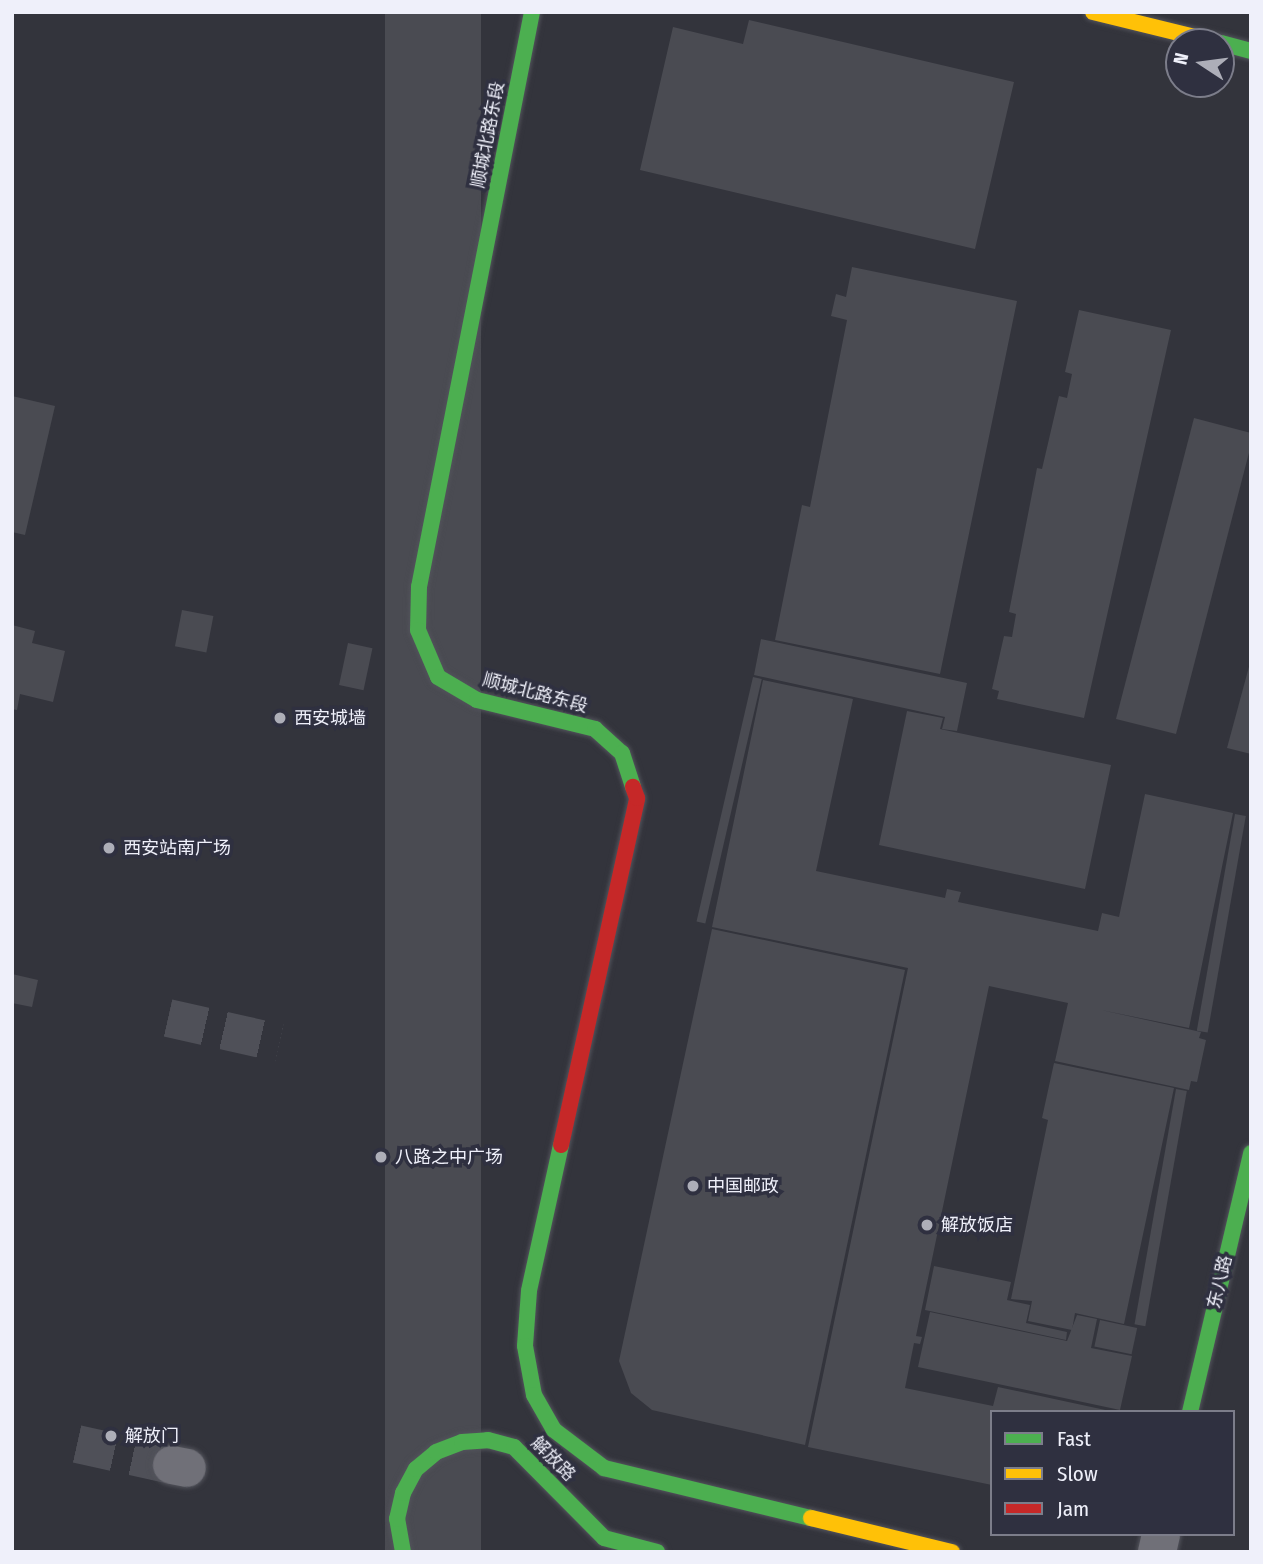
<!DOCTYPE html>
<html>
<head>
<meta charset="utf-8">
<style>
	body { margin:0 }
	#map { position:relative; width:1263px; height:1564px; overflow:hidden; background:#33343c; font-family:"Fira Sans Condensed","Noto Sans SC",sans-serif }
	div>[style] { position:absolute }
	.building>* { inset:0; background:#4a4b52; transform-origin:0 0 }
	.street-tunnel>* { height:38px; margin-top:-19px; transform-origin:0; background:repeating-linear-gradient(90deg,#4f5058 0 38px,transparent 0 57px) }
	.roads { filter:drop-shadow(0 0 2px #52535b) drop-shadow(0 0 2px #52535b) }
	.street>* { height:38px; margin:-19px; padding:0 19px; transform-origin:19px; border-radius:19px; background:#707078 }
	.fast>* { height:16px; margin:-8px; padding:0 8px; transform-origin:8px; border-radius:8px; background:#4caf50 }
	.slow>* { height:16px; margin:-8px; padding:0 8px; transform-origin:8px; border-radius:8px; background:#ffc107 }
	.jam>* { height:16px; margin:-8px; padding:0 8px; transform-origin:8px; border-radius:8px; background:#c62828 }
	.dots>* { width:19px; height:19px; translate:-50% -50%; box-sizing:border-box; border:4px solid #2f3040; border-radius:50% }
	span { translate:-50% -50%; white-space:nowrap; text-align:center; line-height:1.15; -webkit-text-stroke:7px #2f3040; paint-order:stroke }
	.street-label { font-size:18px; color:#eff0fa }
	.poi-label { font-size:18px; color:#eff0fa }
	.left { translate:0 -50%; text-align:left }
	.frame { position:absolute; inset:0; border:14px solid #eff0fa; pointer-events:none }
	.legend { position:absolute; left:990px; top:1410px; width:245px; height:126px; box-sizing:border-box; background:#2f3040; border:2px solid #7c7d8a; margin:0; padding:9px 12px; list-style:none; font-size:21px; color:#eff0fa }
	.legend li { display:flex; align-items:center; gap:14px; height:35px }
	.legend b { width:35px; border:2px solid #7c7d8a }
	.north { position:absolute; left:1165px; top:28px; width:70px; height:70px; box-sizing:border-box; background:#2f3040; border:2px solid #7c7d8a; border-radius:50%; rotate:283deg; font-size:19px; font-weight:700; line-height:28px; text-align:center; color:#eff0fa }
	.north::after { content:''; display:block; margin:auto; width:24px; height:32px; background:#adaeb8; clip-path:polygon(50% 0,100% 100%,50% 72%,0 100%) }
</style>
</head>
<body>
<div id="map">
	<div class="building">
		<i style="left:385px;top:12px;width:96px;height:1575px"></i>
		<i style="clip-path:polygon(749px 20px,1014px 82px,975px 249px,640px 170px,673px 27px,743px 44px)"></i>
		<i style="clip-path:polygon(852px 267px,1017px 301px,940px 674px,775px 640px,802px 505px,810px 507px,847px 320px,831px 316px,836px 294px,846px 297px)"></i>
		<i style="clip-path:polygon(1079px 310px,1171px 330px,1084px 718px,997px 699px,999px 691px,992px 689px,1004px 636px,1012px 637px,1016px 614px,1009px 612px,1037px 468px,1042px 469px,1059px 396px,1067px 398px,1072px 374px,1065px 372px)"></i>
		<i style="clip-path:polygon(12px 396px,55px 406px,25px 535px,12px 532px)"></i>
		<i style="clip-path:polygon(1194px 418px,1251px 433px,1251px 445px,1176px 734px,1116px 719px)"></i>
		<i style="left:182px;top:610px;width:32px;height:37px;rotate:11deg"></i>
		<i style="clip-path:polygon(12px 625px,35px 631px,32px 643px,65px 651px,53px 702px,20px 694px,17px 710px,12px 709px)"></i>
		<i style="clip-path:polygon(761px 639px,967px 683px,957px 731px,942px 729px,945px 717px,754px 675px)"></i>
		<i style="left:348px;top:643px;width:25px;height:43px;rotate:12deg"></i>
		<i style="clip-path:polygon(1250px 663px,1251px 663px,1251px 754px,1227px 748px)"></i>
		<i style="left:753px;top:677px;width:9px;height:251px;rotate:13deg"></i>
		<i style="clip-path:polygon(763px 680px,853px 699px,816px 871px,945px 898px,947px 889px,961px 892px,958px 902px,1098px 931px,1102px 913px,1119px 917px,1145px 794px,1233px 813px,1189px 1028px,1101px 1010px,1201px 1032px,1199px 1038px,1206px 1040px,1197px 1082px,1191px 1081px,1189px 1090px,1055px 1061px,1068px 1003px,989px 986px,916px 1336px,922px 1337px,920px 1344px,914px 1343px,905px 1388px,993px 1406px,998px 1387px,1110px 1411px,992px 1412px,992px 1485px,808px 1447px,908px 968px,712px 927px)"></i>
		<i style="clip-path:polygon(907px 711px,943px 718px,940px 729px,1111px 765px,1085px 889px,879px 845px)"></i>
		<i style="left:1235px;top:814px;width:11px;height:220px;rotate:10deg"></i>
		<i style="clip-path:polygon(712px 929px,905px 970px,805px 1445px,652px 1410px,631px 1393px,619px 1361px)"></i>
		<i style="clip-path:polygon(12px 974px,38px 980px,32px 1007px,12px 1003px)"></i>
		<i style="clip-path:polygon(1054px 1063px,1174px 1088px,1124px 1324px,1075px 1313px,1072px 1330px,1028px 1321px,1032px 1301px,1011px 1299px,1048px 1120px,1042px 1118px)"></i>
		<i style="left:1176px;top:1089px;width:11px;height:239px;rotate:10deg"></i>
		<i style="clip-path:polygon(934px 1266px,1011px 1282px,1007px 1300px,1030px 1305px,1026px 1323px,1067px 1332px,1066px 1340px,925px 1310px)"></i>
		<i style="clip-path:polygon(930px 1312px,1067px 1341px,1077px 1315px,1097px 1319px,1091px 1348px,1132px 1356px,1120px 1410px,918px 1367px)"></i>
		<i style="left:1100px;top:1320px;width:38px;height:27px;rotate:12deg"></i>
	</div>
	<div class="street-tunnel">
		<i style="left:168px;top:1018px;width:114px;rotate:12.7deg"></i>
		<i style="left:77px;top:1444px;width:97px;rotate:12.5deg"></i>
	</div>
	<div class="roads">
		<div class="street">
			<i style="left:172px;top:1465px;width:15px;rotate:11deg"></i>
			<i style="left:1157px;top:1552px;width:18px;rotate:-77deg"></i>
		</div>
		<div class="fast">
			<i style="left:532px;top:12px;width:586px;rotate:101.12deg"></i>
			<i style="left:419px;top:587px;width:43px;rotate:91.3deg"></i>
			<i style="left:418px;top:630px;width:51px;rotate:66.9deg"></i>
			<i style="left:438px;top:677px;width:45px;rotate:30.5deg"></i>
			<i style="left:477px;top:700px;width:122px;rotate:13.8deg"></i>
			<i style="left:595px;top:729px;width:36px;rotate:42deg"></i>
			<i style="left:622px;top:753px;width:36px;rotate:72deg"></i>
			<i style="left:1221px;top:43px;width:31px;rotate:15deg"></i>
			<i style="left:561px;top:1145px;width:149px;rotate:102.4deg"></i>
			<i style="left:529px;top:1291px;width:55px;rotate:94.2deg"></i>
			<i style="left:525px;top:1346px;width:50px;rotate:79.6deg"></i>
			<i style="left:534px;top:1395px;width:40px;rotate:60.3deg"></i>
			<i style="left:554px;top:1430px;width:63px;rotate:37.2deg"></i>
			<i style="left:604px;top:1468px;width:213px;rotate:13.6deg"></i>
			<i style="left:1190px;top:1412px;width:266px;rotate:-76.7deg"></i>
			<i style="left:403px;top:1552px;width:34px;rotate:-100deg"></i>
			<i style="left:397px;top:1519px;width:27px;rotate:-77deg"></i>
			<i style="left:403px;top:1493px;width:27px;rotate:-62deg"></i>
			<i style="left:416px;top:1469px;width:26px;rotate:-40deg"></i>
			<i style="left:436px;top:1452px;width:28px;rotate:-21deg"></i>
			<i style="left:462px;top:1442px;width:26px;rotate:-4deg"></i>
			<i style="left:488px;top:1440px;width:27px;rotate:15deg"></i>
			<i style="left:514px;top:1447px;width:128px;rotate:45.3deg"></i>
			<i style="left:604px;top:1538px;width:55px;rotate:14.8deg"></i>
		</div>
		<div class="slow">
			<i style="left:1093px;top:12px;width:126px;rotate:13.8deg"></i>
			<i style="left:811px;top:1518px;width:145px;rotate:13.6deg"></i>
		</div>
		<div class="jam">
			<i style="left:561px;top:1145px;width:355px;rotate:-77.6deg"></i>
			<i style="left:637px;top:798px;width:12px;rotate:-110deg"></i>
		</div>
	</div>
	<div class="dots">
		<i style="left:280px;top:718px;background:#adaeb8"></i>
		<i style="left:109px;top:848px;background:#adaeb8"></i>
		<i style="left:381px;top:1157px;background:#adaeb8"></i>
		<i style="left:693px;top:1186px;background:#adaeb8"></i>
		<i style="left:927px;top:1225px;background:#adaeb8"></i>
		<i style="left:111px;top:1436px;background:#adaeb8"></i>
	</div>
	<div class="street-label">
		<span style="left:488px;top:135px;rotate:-79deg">顺城北路东段</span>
		<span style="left:535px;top:693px;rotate:15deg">顺城北路东段</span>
		<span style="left:1220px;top:1282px;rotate:-77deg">东八路</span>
		<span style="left:553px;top:1459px;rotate:45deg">解放路</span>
	</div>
	<div class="poi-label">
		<span class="left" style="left:294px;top:718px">西安城墙</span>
		<span class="left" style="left:123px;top:848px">西安站南广场</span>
		<span class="left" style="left:395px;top:1157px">八路之中广场</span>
		<span class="left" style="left:707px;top:1186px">中国邮政</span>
		<span class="left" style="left:941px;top:1225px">解放饭店</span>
		<span class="left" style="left:125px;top:1436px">解放门</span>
	</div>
	<div class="frame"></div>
	<ul class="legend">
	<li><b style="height:9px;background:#4caf50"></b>Fast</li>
	<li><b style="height:9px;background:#ffc107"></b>Slow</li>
	<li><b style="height:9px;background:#c62828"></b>Jam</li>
	</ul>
	<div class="north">N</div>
</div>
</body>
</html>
